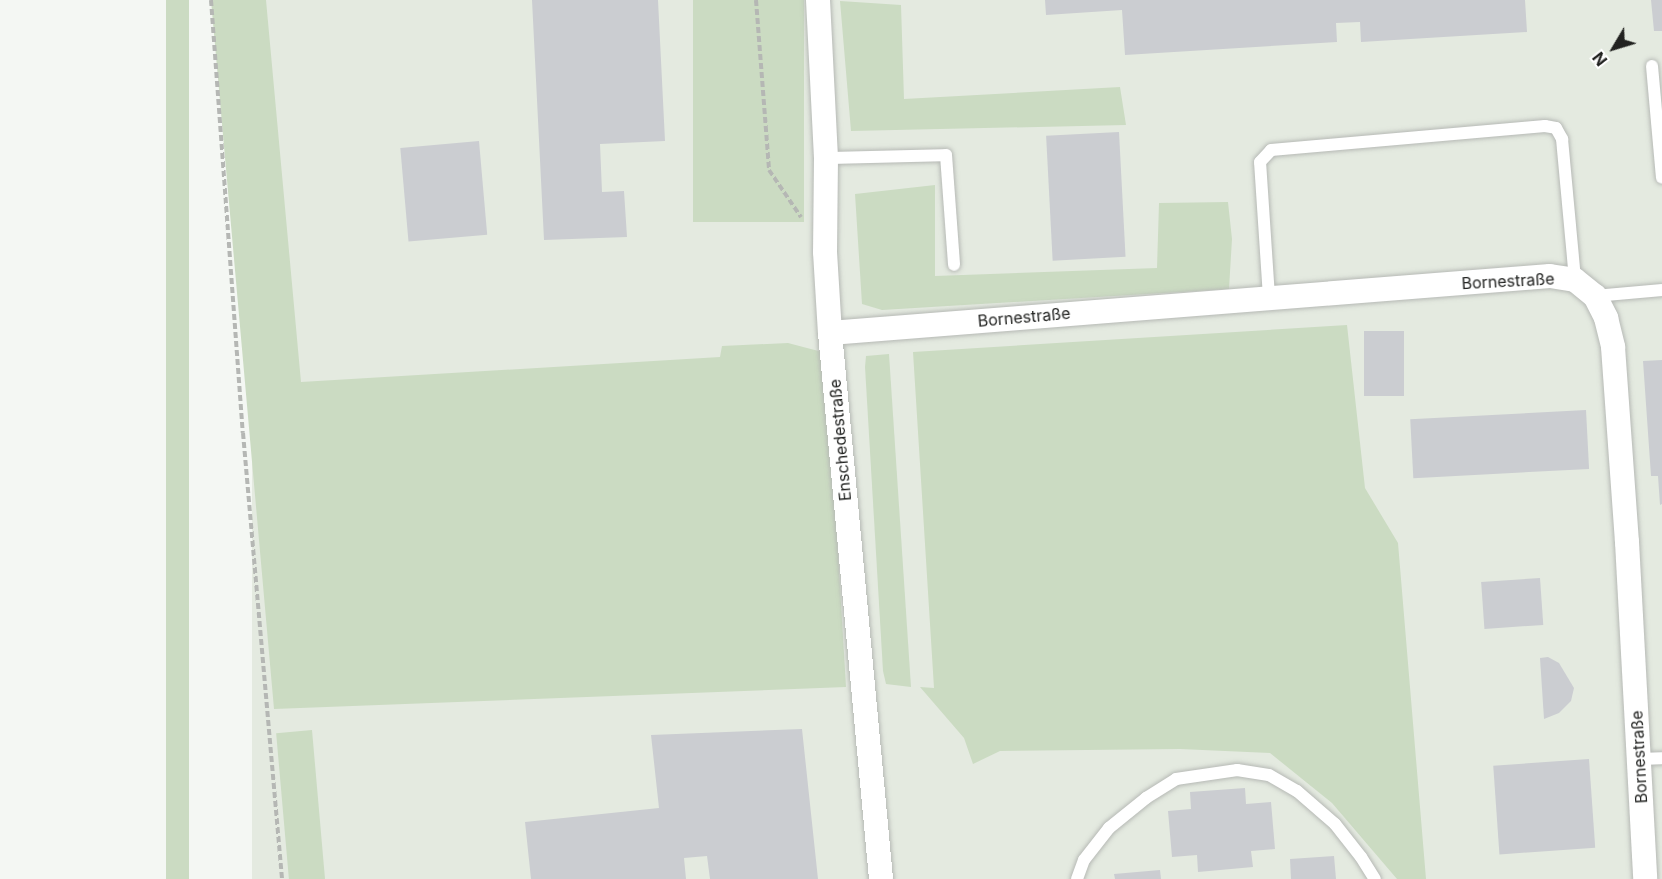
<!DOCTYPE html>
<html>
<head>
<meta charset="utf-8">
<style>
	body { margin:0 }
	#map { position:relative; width:1662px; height:879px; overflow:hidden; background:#f4f7f3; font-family:Inter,sans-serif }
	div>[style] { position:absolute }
	.built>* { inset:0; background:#e4eae0; transform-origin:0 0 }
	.green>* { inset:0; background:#cbdbc2; transform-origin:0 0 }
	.building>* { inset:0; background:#cbcdd1; transform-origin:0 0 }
	.path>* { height:4px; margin-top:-2px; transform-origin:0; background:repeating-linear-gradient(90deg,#b5b7b4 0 6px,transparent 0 9px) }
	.roads { filter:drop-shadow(0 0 2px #b6b9b5) drop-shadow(0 0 2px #b6b9b5) }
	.service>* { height:12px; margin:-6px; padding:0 6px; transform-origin:6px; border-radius:6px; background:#fff }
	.minor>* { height:24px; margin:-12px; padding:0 12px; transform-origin:12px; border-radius:12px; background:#fff }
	span { translate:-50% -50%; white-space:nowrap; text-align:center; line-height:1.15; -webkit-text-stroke:6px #fff; paint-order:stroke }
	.street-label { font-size:16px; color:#212220 }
	.north { position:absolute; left:1584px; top:18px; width:60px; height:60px; -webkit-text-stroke:4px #fff; paint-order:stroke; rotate:232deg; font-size:16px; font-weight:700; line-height:24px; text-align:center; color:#212220 }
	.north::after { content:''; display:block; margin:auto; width:21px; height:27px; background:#212220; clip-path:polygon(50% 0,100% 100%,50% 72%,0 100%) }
</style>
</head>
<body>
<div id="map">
	<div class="built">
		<i style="left:252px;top:0;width:1410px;height:881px"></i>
	</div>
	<div class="green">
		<i style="left:166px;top:0;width:23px;height:882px"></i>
		<i style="clip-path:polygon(211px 0,266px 0,301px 382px,720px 357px,722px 346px,788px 343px,826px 353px,846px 687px,274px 709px)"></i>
		<i style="left:693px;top:0;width:111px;height:222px"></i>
		<i style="clip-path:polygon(840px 1px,901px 5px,904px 99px,1120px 87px,1126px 125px,851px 131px)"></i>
		<i style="clip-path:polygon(935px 185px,935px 276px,1157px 268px,1159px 203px,1228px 202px,1232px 239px,1229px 289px,882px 310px,862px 304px,855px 194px)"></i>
		<i style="clip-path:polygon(1347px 325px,1365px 488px,1398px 543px,1426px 879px,1397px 879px,1332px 803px,1270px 753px,1180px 749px,1000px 751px,973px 764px,964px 738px,920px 687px,934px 688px,913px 352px)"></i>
		<i style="clip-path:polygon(889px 354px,911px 687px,886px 684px,883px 671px,865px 367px,866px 356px)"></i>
		<i style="left:312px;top:730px;width:150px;height:36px;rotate:85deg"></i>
	</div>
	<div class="building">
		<i style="clip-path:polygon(532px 0,658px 0,665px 141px,600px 144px,602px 192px,624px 191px,627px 237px,544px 240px)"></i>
		<i style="clip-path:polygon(1045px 0,1525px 0,1527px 32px,1361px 42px,1360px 22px,1336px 23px,1337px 42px,1125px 55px,1122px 10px,1046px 15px)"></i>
		<i style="clip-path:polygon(1651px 0,1662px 0,1662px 31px,1654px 31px)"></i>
		<i style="left:1119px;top:132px;width:125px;height:73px;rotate:87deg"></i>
		<i style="left:479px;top:141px;width:94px;height:79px;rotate:85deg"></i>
		<i style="left:1364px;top:331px;width:40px;height:65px"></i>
		<i style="clip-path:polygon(1662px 360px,1662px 504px,1660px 505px,1658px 476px,1651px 476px,1643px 361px)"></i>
		<i style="left:1586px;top:410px;width:59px;height:176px;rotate:87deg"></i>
		<i style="left:1540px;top:578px;width:47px;height:59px;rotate:86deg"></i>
		<i style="clip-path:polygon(1548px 657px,1559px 663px,1574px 688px,1571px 701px,1559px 713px,1544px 719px,1540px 658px)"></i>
		<i style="clip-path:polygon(802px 729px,818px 879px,710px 879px,707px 856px,684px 858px,686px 879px,531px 879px,525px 822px,659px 808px,651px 735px)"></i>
		<i style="left:1589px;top:759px;width:89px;height:96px;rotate:86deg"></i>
		<i style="clip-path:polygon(1245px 788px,1246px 804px,1271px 802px,1275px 849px,1251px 851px,1253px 867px,1198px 872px,1197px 855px,1172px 857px,1168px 811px,1191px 809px,1190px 792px)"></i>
		<i style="clip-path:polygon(1334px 856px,1336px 879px,1291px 879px,1290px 859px)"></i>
		<i style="clip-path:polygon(1160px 870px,1161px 879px,1115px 879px,1114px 874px)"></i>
	</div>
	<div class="path">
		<i style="left:211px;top:0;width:434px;rotate:85.8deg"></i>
		<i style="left:243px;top:433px;width:448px;rotate:85deg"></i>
		<i style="left:756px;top:0;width:170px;rotate:85.6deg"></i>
		<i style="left:769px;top:170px;width:57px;rotate:55.8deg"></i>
	</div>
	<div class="roads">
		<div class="service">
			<i style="left:1652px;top:66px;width:112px;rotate:84.9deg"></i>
			<i style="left:826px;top:158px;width:120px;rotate:-1.4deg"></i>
			<i style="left:946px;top:155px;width:110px;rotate:85.8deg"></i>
			<i style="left:1595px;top:296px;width:67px;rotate:-5.1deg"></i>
			<i style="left:1269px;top:297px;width:135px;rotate:-93.8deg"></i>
			<i style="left:1260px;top:162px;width:16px;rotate:-47deg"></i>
			<i style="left:1271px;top:150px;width:275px;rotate:-5deg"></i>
			<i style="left:1545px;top:126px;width:11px;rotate:10deg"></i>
			<i style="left:1556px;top:128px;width:13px;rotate:61deg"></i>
			<i style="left:1562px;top:139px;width:142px;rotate:84.7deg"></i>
			<i style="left:1639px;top:759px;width:23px;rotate:-2deg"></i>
			<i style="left:1077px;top:879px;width:20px;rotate:-70deg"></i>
			<i style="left:1084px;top:860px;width:41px;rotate:-52deg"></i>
			<i style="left:1109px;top:828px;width:48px;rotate:-39deg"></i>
			<i style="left:1146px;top:798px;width:36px;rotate:-32deg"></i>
			<i style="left:1176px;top:779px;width:62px;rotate:-8.4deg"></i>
			<i style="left:1237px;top:770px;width:32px;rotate:9deg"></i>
			<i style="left:1269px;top:775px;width:32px;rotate:30deg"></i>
			<i style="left:1297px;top:791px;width:50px;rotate:41deg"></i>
			<i style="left:1335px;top:824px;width:42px;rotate:51.8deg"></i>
			<i style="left:1361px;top:857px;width:26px;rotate:58deg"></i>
		</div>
		<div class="minor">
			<i style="left:818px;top:0;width:158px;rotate:87.1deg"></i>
			<i style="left:826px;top:158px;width:94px;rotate:90.6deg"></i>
			<i style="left:825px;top:252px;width:81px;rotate:86.5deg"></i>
			<i style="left:830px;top:333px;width:548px;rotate:84.66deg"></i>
			<i style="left:830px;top:333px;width:722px;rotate:-4.53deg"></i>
			<i style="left:1550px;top:276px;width:25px;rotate:9deg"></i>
			<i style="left:1575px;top:280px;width:26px;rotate:39deg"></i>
			<i style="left:1595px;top:296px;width:25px;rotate:63deg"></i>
			<i style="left:1606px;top:318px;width:30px;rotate:76deg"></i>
			<i style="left:1613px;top:347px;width:196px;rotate:85.9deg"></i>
			<i style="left:1627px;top:542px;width:337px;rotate:86.9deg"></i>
		</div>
	</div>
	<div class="street-label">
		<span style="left:1508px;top:281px;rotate:-3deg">Bornestraße</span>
		<span style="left:1024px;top:317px;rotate:-5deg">Bornestraße</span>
		<span style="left:840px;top:440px;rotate:-95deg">Enschedestraße</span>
		<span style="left:1639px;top:757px;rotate:-93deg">Bornestraße</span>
	</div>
	<div class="north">N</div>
</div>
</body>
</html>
